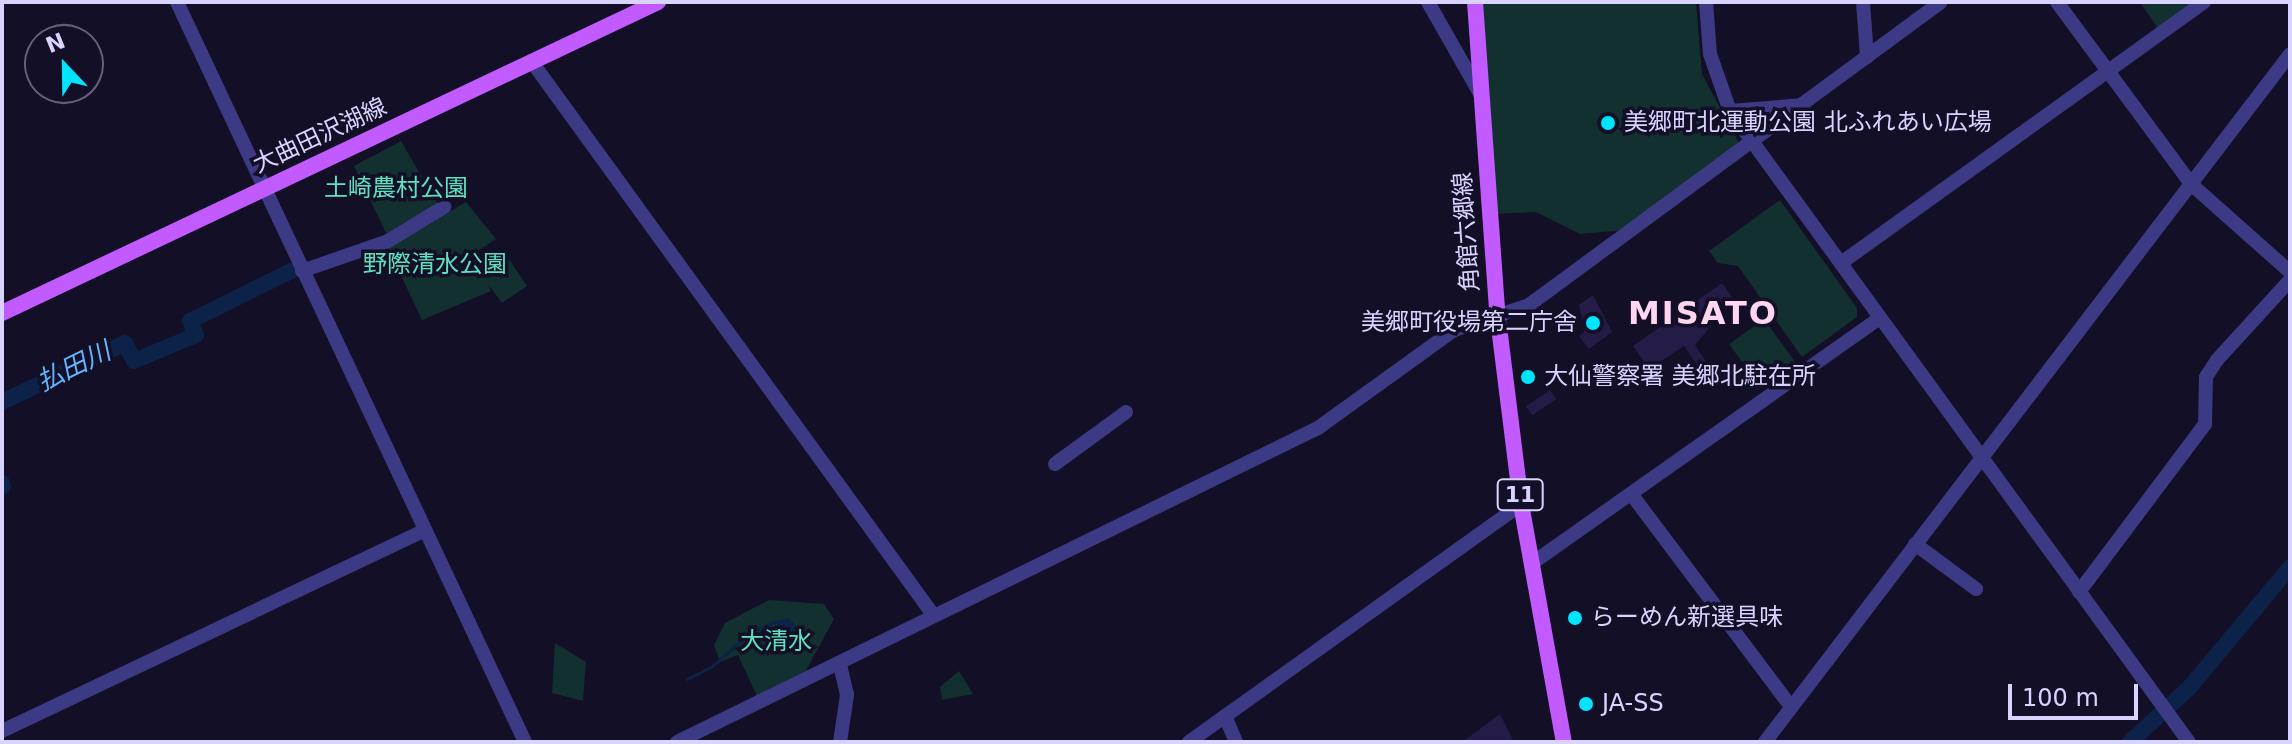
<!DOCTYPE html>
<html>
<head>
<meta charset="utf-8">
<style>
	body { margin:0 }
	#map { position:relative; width:2292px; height:744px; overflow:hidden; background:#130f26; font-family:"DejaVu Sans","Noto Sans JP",sans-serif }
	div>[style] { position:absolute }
	.green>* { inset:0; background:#12302f; transform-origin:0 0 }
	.water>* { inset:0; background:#0c2248 }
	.stream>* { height:3px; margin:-1.5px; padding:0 1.5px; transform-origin:1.5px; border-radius:1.5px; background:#0c2248 }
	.river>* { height:16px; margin:-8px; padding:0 8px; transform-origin:8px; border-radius:8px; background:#0c2248 }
	.building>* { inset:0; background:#241b47; transform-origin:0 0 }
	.minor>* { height:14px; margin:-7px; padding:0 7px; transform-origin:7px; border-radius:7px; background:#3d3a85 }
	.major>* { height:16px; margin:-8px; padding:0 8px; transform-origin:8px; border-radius:8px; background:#c25bff }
	.dots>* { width:22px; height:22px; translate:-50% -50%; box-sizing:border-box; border:4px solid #130f26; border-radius:50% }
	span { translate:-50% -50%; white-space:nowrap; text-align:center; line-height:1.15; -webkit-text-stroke:7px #130f26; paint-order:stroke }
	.shield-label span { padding:2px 6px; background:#130f26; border:2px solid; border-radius:6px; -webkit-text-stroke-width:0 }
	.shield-label { font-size:22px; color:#d9d4ff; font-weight:700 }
	.poi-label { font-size:24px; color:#d9d4ff }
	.left { translate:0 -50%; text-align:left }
	.right { translate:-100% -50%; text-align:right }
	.street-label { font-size:24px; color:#d9d4ff }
	.park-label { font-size:24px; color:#5fe0c0 }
	.water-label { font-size:26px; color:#62b6ff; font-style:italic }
	.district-label { font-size:32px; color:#ffd6f0; font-weight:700; letter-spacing:2px }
	.frame { position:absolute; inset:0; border:4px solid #d9d4ff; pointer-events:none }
	.north { position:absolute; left:24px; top:24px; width:80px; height:80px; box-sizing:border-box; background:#130f26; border:2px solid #625e7d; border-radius:50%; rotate:338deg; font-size:22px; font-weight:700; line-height:32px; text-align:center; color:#d9d4ff }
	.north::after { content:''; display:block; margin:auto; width:28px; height:36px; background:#00e5ff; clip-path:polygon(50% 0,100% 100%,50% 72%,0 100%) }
	.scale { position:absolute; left:2008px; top:684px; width:130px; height:36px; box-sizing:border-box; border:4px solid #d9d4ff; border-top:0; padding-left:10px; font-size:24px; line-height:28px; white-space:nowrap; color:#d9d4ff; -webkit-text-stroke:6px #130f26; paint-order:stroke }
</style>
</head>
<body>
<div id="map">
	<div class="green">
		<i style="clip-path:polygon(1482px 2px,1696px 2px,1702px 74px,1740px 145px,1624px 230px,1580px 234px,1536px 212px,1495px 214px)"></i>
		<i style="clip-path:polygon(2140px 2px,2199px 2px,2160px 31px)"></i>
		<i style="clip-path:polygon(401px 141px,438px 205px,388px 237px,354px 166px)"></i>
		<i style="clip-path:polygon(1780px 200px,1857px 308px,1857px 317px,1802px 357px,1738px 266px,1718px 263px,1709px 251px)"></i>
		<i style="clip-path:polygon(466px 202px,496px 239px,470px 256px,483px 276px,509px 259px,527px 286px,502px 303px,488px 284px,491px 291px,422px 320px,388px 248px)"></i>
		<i style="left:1764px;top:319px;width:52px;height:43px;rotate:54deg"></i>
		<i style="clip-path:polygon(769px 600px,824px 604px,834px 619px,803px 676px,757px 696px,738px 655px,720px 662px,714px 645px,725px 623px)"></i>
		<i style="clip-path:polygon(555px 643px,586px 662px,583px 701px,552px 693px)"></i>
		<i style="clip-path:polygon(959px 671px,973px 694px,942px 700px,940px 687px)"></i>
	</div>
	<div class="water">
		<i style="clip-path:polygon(787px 618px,807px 633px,811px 644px,803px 652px,775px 622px)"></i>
	</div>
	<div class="stream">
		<i style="left:687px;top:679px;width:27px;rotate:-27deg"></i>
		<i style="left:711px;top:667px;width:53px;rotate:-41.2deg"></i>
		<i style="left:751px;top:632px;width:26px;rotate:-23deg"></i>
	</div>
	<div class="river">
		<i style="left:2px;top:402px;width:136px;rotate:-25.6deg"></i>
		<i style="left:125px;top:343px;width:20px;rotate:63deg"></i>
		<i style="left:134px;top:361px;width:67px;rotate:-22.8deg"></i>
		<i style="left:196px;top:335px;width:15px;rotate:-113deg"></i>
		<i style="left:190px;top:321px;width:113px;rotate:-26.3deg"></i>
		<i style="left:2px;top:483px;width:3px;rotate:72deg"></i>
		<i style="left:2130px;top:742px;width:80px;rotate:-42.5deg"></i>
		<i style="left:2189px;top:688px;width:158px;rotate:-50.1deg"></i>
	</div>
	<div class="building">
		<i style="clip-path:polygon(1722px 283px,1736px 303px,1706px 318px,1711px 326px,1695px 345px,1707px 363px,1700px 369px,1684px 346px,1649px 369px,1633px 346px)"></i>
		<i style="clip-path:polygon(1593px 295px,1612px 332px,1589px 349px,1579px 336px,1584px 332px,1579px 305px)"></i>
		<i style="left:1550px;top:390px;width:11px;height:29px;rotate:56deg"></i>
		<i style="clip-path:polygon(1500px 714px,1514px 742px,1462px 742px)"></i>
	</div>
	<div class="minor">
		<i style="left:177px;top:2px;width:818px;rotate:64.81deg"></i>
		<i style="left:1428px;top:2px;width:109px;rotate:60.4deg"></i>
		<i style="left:1706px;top:2px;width:52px;rotate:85.6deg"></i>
		<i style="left:1710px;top:54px;width:60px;rotate:70.7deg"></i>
		<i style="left:1730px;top:111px;width:780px;rotate:53.97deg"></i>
		<i style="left:1863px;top:2px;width:55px;rotate:85.8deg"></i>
		<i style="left:2057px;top:2px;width:226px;rotate:53.6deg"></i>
		<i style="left:2191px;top:184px;width:132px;rotate:41.6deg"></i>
		<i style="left:532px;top:62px;width:684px;rotate:54.03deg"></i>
		<i style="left:1730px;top:111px;width:74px;rotate:-4.6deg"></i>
		<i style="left:1841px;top:263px;width:447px;rotate:-35.7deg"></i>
		<i style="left:302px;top:271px;width:91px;rotate:-19.2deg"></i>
		<i style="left:388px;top:241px;width:66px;rotate:-31.3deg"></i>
		<i style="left:1055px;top:464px;width:88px;rotate:-36.2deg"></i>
		<i style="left:1632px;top:495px;width:265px;rotate:53.1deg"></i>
		<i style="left:1915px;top:544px;width:76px;rotate:36.4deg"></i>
		<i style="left:1531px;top:564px;width:427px;rotate:-35.2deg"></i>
		<i style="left:2079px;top:592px;width:210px;rotate:-53.1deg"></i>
		<i style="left:2205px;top:424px;width:47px;rotate:-88.8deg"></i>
		<i style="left:2206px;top:377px;width:20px;rotate:-57deg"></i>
		<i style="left:2217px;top:360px;width:108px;rotate:-47.6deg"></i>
		<i style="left:1225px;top:716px;width:28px;rotate:67deg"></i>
		<i style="left:2px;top:731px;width:468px;rotate:-25.4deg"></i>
		<i style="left:677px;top:742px;width:714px;rotate:-26.1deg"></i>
		<i style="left:1318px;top:428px;width:168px;rotate:-35.8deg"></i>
		<i style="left:1454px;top:330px;width:79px;rotate:-18.4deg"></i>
		<i style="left:1529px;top:305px;width:511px;rotate:-36.33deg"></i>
		<i style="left:840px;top:742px;width:48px;rotate:-81.5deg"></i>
		<i style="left:847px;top:695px;width:31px;rotate:-103deg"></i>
		<i style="left:1189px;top:742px;width:408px;rotate:-35.6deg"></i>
		<i style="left:1765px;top:742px;width:865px;rotate:-52.65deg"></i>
	</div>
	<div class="major">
		<i style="left:1475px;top:2px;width:318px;rotate:85.9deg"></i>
		<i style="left:1498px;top:319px;width:186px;rotate:82.9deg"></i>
		<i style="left:1521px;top:504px;width:242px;rotate:79.8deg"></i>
		<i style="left:2px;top:313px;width:726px;rotate:-25.36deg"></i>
	</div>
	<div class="dots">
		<i style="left:1608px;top:123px;background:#00e5ff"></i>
		<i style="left:1593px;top:323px;background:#00e5ff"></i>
		<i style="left:1528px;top:377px;background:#00e5ff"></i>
		<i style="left:1575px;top:618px;background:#00e5ff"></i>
		<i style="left:1586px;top:704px;background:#00e5ff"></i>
	</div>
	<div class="shield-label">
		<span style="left:1520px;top:495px">11</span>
	</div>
	<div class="poi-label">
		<span class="left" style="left:1624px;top:123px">美郷町北運動公園 北ふれあい広場</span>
		<span class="right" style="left:1577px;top:323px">美郷町役場第二庁舎</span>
		<span class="left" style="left:1544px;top:377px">大仙警察署 美郷北駐在所</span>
		<span class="left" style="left:1591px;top:618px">らーめん新選具味</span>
		<span class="left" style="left:1602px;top:704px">JA-SS</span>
	</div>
	<div class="street-label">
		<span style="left:320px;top:136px;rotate:-25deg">大曲田沢湖線</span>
		<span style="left:1467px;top:232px;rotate:-94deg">角館六郷線</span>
	</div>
	<div class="park-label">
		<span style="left:396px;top:189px">土崎農村公園</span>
		<span style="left:435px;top:265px">野際清水公園</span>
		<span style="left:776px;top:642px">大清水</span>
	</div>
	<div class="water-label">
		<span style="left:74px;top:367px;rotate:-26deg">払田川</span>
	</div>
	<div class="district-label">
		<span style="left:1703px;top:313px">MISATO</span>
	</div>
	<div class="frame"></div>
	<div class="north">N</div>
	<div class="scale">100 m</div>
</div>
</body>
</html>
